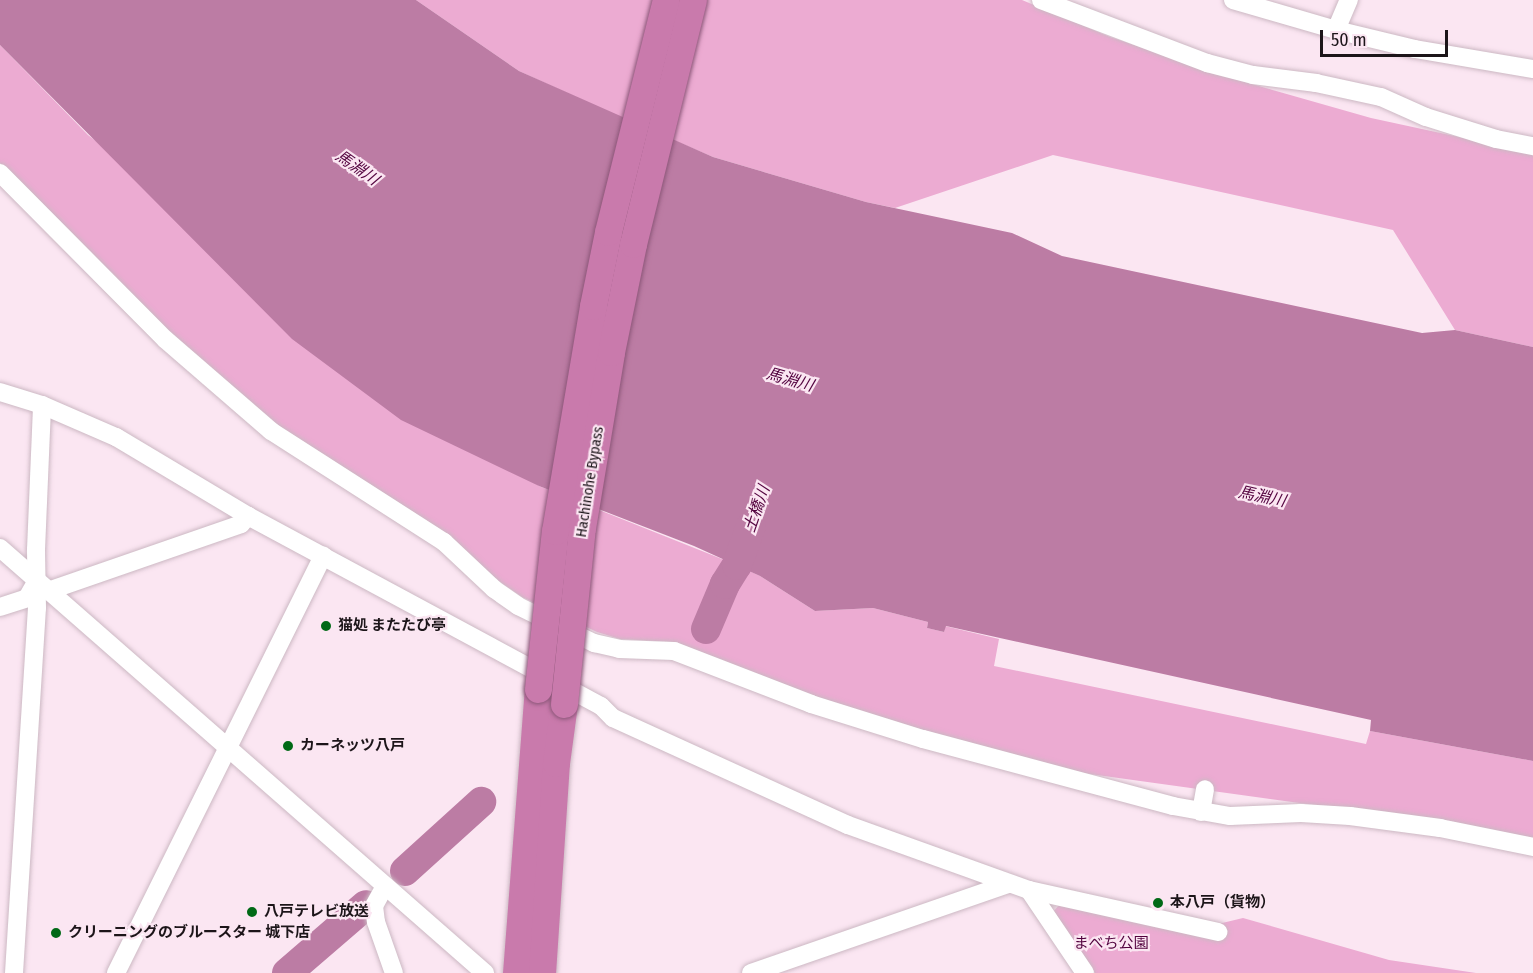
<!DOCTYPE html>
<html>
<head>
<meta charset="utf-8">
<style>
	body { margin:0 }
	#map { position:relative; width:1533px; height:973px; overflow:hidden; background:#fbe6f2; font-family:"Fira Sans Condensed","Noto Sans JP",sans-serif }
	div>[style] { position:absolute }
	.green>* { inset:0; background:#ecabd2 }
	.water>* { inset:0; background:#bc7ca4 }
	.river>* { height:30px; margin:-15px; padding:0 15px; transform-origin:15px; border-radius:15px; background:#bc7ca4 }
	.roads { filter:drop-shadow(0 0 2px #ccb8c3) drop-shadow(0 0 2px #ccb8c3) }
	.minor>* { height:18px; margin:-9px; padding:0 9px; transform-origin:9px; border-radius:9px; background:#fff }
	.highway>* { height:27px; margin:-13.5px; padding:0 13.5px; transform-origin:13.5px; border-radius:13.5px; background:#c97aac }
	.bridges { filter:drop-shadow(0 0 2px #8c5779) drop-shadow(0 0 2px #8c5779) }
	.highway-bridge>* { height:27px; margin:-13.5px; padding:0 13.5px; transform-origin:13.5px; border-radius:13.5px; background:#c97aac }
	.dots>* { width:16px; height:16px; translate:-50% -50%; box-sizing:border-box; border:3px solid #fbe6f2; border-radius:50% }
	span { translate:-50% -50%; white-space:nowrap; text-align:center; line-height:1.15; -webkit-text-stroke:4.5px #fbe6f2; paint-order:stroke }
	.street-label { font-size:15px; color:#1c1519 }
	.poi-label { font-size:15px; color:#1c1519; font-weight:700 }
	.left { translate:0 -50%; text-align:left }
	.park-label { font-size:15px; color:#52023e }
	.water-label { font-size:16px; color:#53033f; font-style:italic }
	.scale { position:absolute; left:1320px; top:30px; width:128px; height:27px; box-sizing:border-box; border:3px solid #1c1519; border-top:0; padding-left:8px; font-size:18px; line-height:21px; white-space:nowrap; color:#1c1519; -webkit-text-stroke:4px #fbe6f2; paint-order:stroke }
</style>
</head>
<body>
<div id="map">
	<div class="green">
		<i style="clip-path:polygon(416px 0,1022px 0,1110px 37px,1248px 83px,1371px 118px,1533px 153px,1533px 347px,1455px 330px,1393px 230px,1053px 155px,895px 208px,866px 202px,713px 157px,613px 114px,519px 71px)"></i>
		<i style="clip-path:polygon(0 45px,88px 135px,539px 486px,737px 565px,760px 576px,815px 611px,873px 608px,928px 622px,927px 628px,944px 632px,945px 626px,999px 639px,994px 666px,1366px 744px,1370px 731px,1533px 761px,1533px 841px,1307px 804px,1068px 771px,814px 699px,672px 642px,620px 639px,597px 632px,522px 597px,275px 426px,171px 337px,106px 273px,0 163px)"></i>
		<i style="clip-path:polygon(1061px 903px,1214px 925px,1243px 918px,1389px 960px,1476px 973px,1095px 973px,1052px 913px)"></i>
	</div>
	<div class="water">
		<i style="clip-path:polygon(0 0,416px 0,519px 71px,713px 157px,866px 202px,1012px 233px,1062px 256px,1422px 333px,1455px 330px,1533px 347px,1533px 761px,1370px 731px,1371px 720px,946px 626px,944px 632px,927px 628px,928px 622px,873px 608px,815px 611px,760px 576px,694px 546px,539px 486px,401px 420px,292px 339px,0 45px)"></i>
	</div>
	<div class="river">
		<i style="left:706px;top:629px;width:49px;rotate:-67.1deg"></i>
		<i style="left:725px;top:584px;width:22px;rotate:-58deg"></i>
		<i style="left:737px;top:565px;width:41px;rotate:-70.3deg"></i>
		<i style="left:405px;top:871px;width:103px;rotate:-42.2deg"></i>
		<i style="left:287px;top:973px;width:104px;rotate:-40.7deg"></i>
	</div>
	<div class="roads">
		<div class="minor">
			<i style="left:1041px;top:0;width:178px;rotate:20.8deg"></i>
			<i style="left:1207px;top:63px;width:48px;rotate:14.6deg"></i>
			<i style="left:1253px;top:75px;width:64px;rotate:7.2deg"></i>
			<i style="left:1316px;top:83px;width:66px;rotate:12.2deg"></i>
			<i style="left:1381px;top:97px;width:49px;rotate:24deg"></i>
			<i style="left:1426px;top:117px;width:73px;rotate:17.4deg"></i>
			<i style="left:1496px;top:139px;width:38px;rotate:11deg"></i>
			<i style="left:1233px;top:0;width:107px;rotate:16.2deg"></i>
			<i style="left:1336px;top:30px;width:81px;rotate:13.5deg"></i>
			<i style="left:1415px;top:49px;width:120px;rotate:9.6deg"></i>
			<i style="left:1336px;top:30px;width:33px;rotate:-67deg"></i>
			<i style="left:0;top:173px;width:235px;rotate:45.2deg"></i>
			<i style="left:166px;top:340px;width:139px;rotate:40.9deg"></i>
			<i style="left:271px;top:431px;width:206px;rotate:32.7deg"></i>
			<i style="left:444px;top:542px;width:69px;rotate:43.2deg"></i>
			<i style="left:494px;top:589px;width:29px;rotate:35deg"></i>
			<i style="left:518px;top:606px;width:85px;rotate:26deg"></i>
			<i style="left:594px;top:643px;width:26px;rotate:13deg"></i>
			<i style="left:619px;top:649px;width:55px;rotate:2.1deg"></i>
			<i style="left:674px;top:651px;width:147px;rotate:21.1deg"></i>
			<i style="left:811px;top:704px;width:117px;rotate:17.4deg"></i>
			<i style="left:923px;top:739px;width:259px;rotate:15deg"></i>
			<i style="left:1173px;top:806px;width:58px;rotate:10deg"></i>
			<i style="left:1230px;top:816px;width:71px;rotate:-2.4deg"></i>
			<i style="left:1301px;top:813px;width:49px;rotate:3.5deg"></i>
			<i style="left:1350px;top:816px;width:91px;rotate:7.6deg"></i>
			<i style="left:1440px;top:828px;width:95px;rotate:11.5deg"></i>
			<i style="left:0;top:392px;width:44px;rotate:17.2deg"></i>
			<i style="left:42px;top:405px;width:81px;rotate:23.4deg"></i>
			<i style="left:116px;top:437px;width:154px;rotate:30.9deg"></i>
			<i style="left:248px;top:516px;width:401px;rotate:28.3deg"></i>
			<i style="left:601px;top:706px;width:17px;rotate:45deg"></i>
			<i style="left:613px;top:718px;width:258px;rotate:24.5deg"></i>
			<i style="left:848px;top:825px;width:192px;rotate:19.8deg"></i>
			<i style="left:1029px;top:890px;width:194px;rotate:12.5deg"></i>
			<i style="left:0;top:548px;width:645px;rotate:41.23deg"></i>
			<i style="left:48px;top:591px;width:204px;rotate:-19.1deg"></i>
			<i style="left:241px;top:524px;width:11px;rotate:-49deg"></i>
			<i style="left:0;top:607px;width:28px;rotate:-18deg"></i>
			<i style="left:27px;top:598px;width:20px;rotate:-60deg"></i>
			<i style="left:1201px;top:812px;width:23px;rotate:-80deg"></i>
			<i style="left:385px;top:886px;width:23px;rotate:119deg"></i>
			<i style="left:374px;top:906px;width:16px;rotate:83deg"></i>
			<i style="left:376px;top:922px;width:54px;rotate:70.6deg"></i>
			<i style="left:1029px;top:890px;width:100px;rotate:56deg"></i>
			<i style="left:14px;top:973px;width:366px;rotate:-86.4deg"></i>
			<i style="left:37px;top:608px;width:58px;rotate:-91deg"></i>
			<i style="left:36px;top:550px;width:145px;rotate:-87.6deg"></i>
			<i style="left:116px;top:973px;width:466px;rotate:-63.6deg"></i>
			<i style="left:751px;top:973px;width:272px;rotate:-19.1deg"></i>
		</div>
		<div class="highway">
			<i style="left:516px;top:973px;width:285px;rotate:-85.6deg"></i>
			<i style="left:542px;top:973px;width:210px;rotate:-86.2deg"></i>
			<i style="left:556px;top:763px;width:60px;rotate:-82.3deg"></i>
		</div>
	</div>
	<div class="bridges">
		<div class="highway-bridge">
			<i style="left:538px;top:689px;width:159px;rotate:-83.9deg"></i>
			<i style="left:555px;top:531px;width:228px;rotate:-80.4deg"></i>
			<i style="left:593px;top:306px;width:76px;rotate:-78.5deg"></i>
			<i style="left:608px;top:232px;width:239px;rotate:-76deg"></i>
			<i style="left:564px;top:704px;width:177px;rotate:-84.2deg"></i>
			<i style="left:582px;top:528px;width:178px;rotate:-80.6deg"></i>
			<i style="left:611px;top:352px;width:110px;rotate:-78.5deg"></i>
			<i style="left:633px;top:244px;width:251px;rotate:-76.2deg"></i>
		</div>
	</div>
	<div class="dots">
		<i style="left:326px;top:626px;background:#006916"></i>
		<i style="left:288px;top:746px;background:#006916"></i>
		<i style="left:1158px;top:903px;background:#006916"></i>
		<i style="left:252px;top:912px;background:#006916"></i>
		<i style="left:56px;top:933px;background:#006916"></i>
	</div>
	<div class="street-label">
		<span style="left:590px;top:482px;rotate:-81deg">Hachinohe Bypass</span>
	</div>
	<div class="poi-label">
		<span class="left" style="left:338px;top:626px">猫処 またたび亭</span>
		<span class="left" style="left:300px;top:746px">カーネッツ八戸</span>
		<span class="left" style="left:1170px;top:903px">本八戸（貨物）</span>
		<span class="left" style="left:264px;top:912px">八戸テレビ放送</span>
		<span class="left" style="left:68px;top:933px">クリーニングのブルースター 城下店</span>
	</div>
	<div class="park-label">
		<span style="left:1111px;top:944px">まべち公園</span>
	</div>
	<div class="water-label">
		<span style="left:357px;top:168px;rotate:35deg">馬淵川</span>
		<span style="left:790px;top:380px;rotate:16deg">馬淵川</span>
		<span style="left:1262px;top:497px;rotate:12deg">馬淵川</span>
		<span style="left:757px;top:509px;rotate:-71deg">土橋川</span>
	</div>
	<div class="scale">50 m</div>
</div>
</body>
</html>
